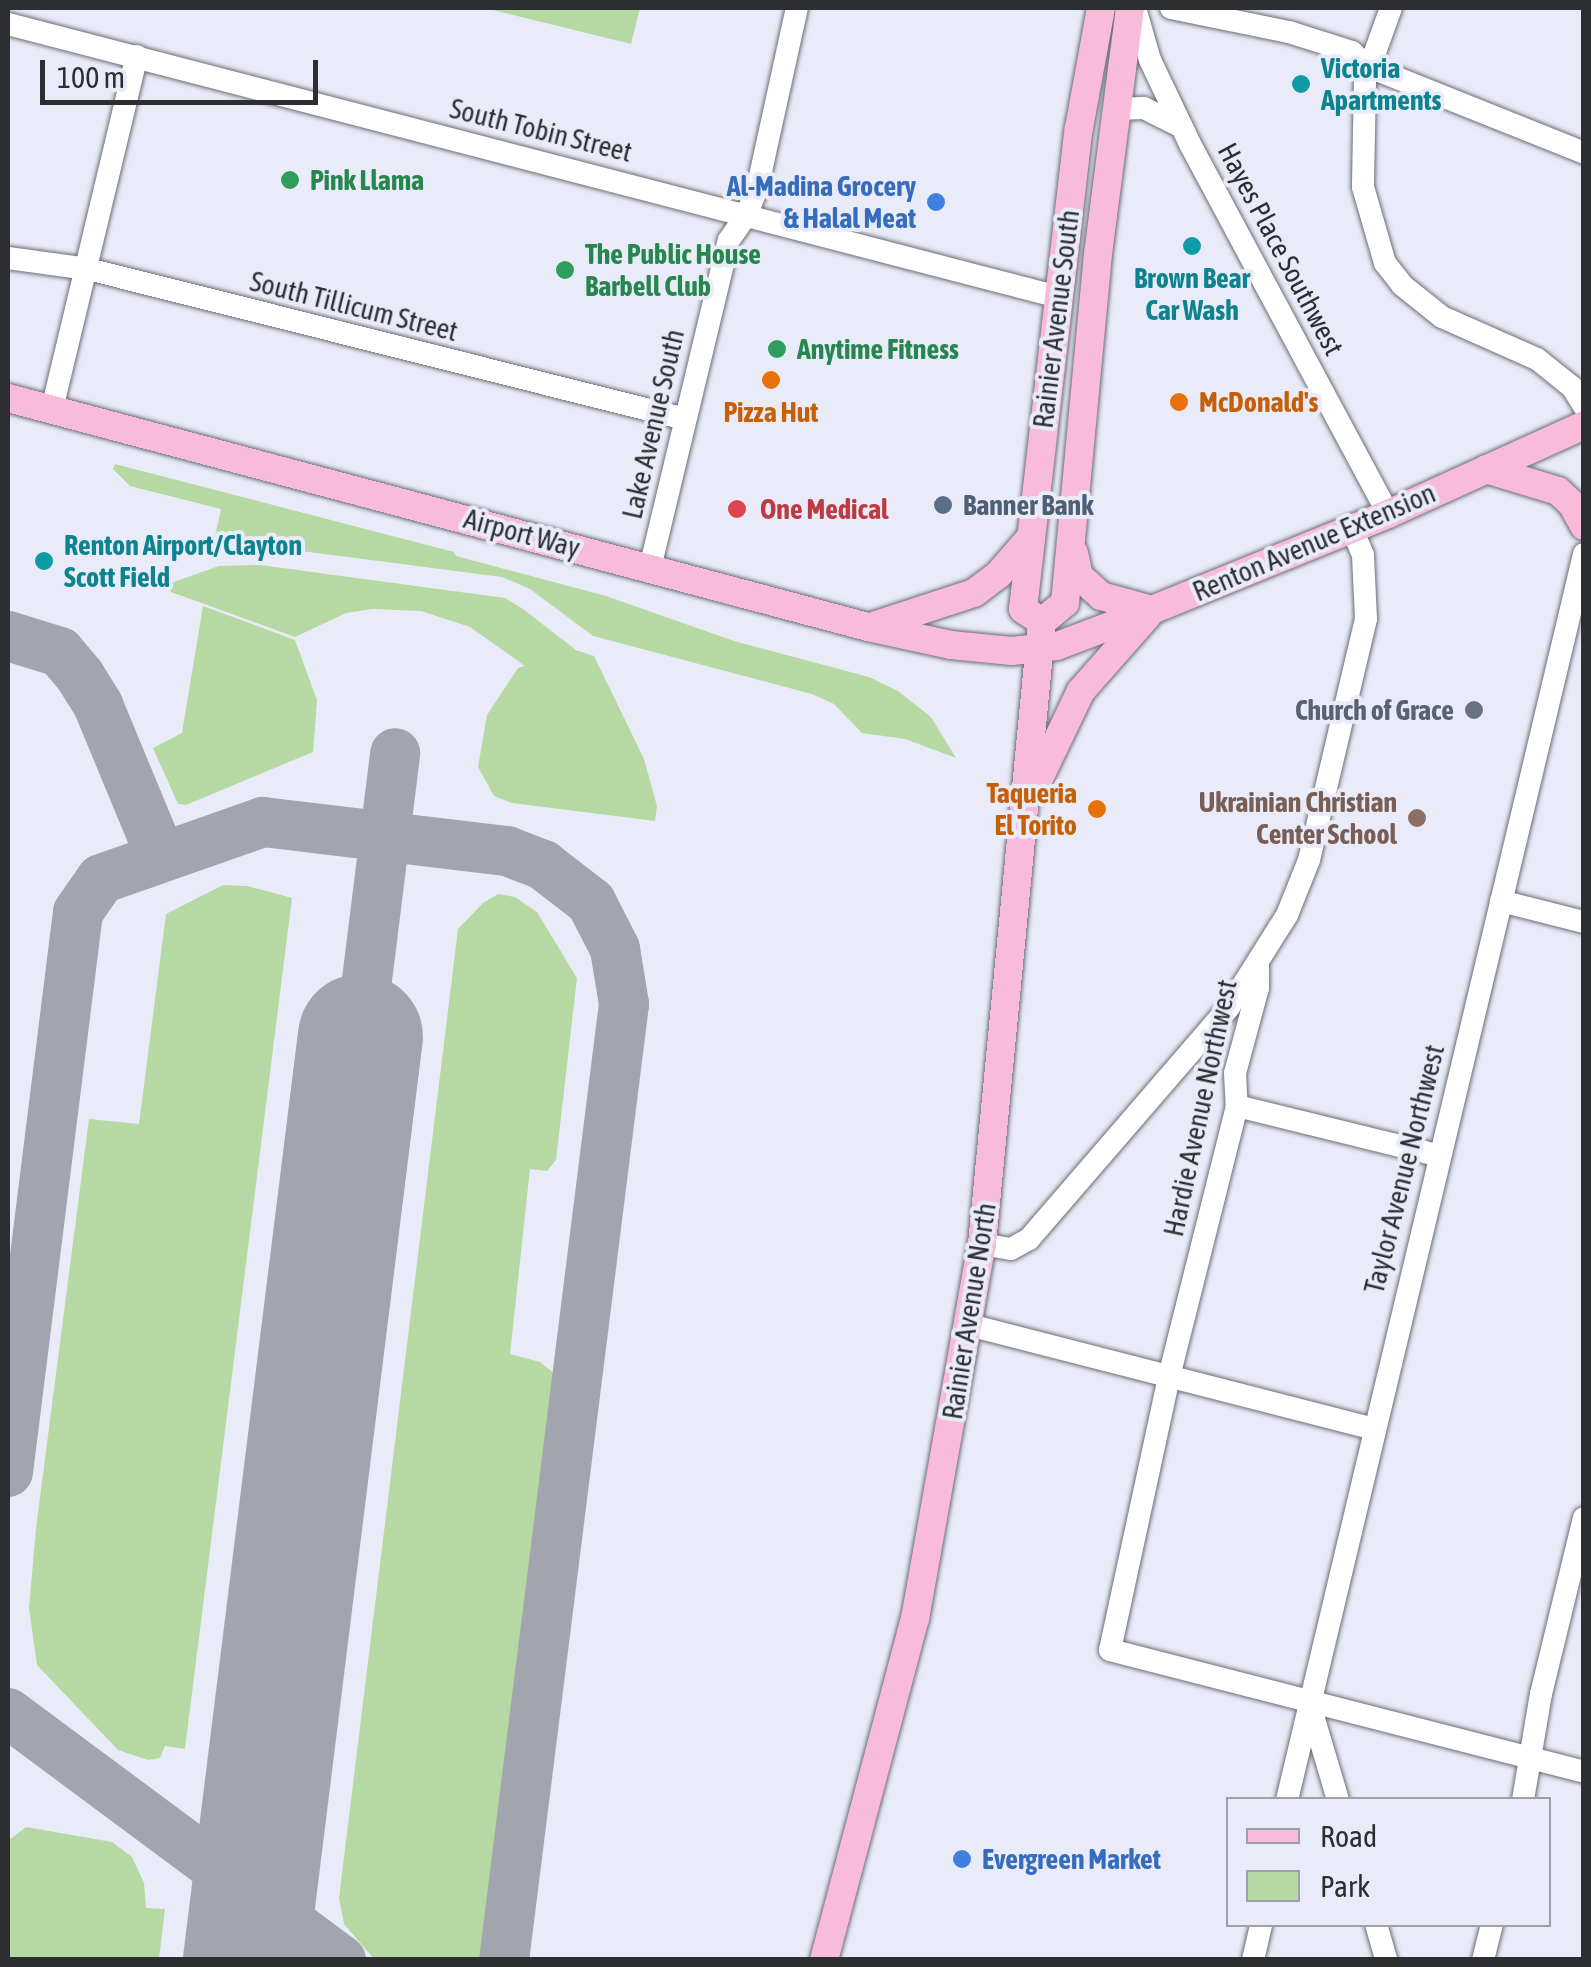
<!DOCTYPE html>
<html>
<head>
<meta charset="utf-8">
<style>
	body { margin:0 }
	#map { position:relative; width:1591px; height:1967px; overflow:hidden; background:#e9ecf8; font-family:"Asap Condensed",sans-serif }
	div>[style] { position:absolute }
	.green>* { inset:0; background:#b6d9a3 }
	.taxiway>* { height:50px; margin:-25px; padding:0 25px; transform-origin:25px; border-radius:25px; background:#a3a5ae }
	.runway>* { height:125px; margin:-62.5px; padding:0 62.5px; transform-origin:62.5px; border-radius:62.5px; background:#a3a5ae }
	.roads { filter:drop-shadow(0 0 2px #6b6d78) drop-shadow(0 0 2px #6b6d78) }
	.minor>* { height:22px; margin:-11px; padding:0 11px; transform-origin:11px; border-radius:11px; background:#fff }
	.major>* { height:28px; margin:-14px; padding:0 14px; transform-origin:14px; border-radius:14px; background:#f8bbda }
	.dots>* { width:28px; height:28px; translate:-50% -50%; box-sizing:border-box; border:5px solid #e9ecf8; border-radius:50% }
	span { translate:-50% -50%; white-space:nowrap; text-align:center; line-height:1.15; -webkit-text-stroke:8px #e9ecf8; paint-order:stroke }
	.culture-label { font-size:28px; color:#0d838f; font-weight:700 }
	.left { translate:0 -50%; text-align:left }
	.street-label { font-size:28px; color:#2d2e32 }
	.leisure-label { font-size:28px; color:#27864d; font-weight:700 }
	.shop-label { font-size:28px; color:#366cbe; font-weight:700 }
	.right { translate:-100% -50%; text-align:right }
	.food-label { font-size:28px; color:#c56008; font-weight:700 }
	.service-label { font-size:28px; color:#4e5e75; font-weight:700 }
	.health-label { font-size:28px; color:#be3a42; font-weight:700 }
	.worship-label { font-size:28px; color:#5b616d; font-weight:700 }
	.education-label { font-size:28px; color:#785e54; font-weight:700 }
	.frame { position:absolute; inset:0; border:10px solid #2d2e32; pointer-events:none }
	.legend { position:absolute; left:1226px; top:1797px; width:325px; height:130px; box-sizing:border-box; background:#e9ecf8; border:2px solid #9ea0a9; margin:0; padding:12px 18px; list-style:none; font-size:30px; color:#2d2e32 }
	.legend li { display:flex; align-items:center; gap:20px; height:50px }
	.legend b { width:50px; border:2px solid #9ea0a9 }
	.scale { position:absolute; left:40px; top:60px; width:278px; height:45px; box-sizing:border-box; border:5px solid #2d2e32; border-top:0; padding-left:12px; font-size:30px; line-height:35px; white-space:nowrap; color:#2d2e32; -webkit-text-stroke:8px #e9ecf8; paint-order:stroke }
</style>
</head>
<body>
<div id="map">
	<div class="green">
		<i style="clip-path:polygon(485px 8px,640px 8px,631px 44px)"></i>
		<i style="clip-path:polygon(115px 464px,454px 552px,456px 556px,606px 596px,734px 641px,869px 677px,898px 691px,931px 717px,956px 758px,905px 739px,862px 733px,834px 704px,812px 694px,593px 636px,530px 589px,502px 577px,278px 548px,218px 546px,214px 542px,221px 509px,130px 486px,113px 469px)"></i>
		<i style="clip-path:polygon(260px 565px,505px 598px,523px 609px,576px 650px,594px 656px,644px 759px,657px 806px,655px 821px,512px 803px,494px 796px,478px 767px,487px 715px,518px 668px,525px 666px,470px 627px,421px 611px,372px 609px,346px 613px,295px 637px,171px 592px,165px 585px,219px 566px)"></i>
		<i style="clip-path:polygon(203px 606px,295px 640px,317px 700px,313px 752px,186px 805px,178px 804px,153px 748px,182px 733px)"></i>
		<i style="clip-path:polygon(223px 885px,247px 886px,292px 898px,185px 1749px,165px 1746px,160px 1758px,148px 1760px,118px 1750px,37px 1665px,29px 1608px,36px 1528px,89px 1119px,139px 1124px,166px 914px)"></i>
		<i style="clip-path:polygon(498px 894px,515px 897px,537px 912px,577px 978px,556px 1160px,547px 1171px,530px 1169px,510px 1354px,540px 1362px,555px 1374px,482px 1959px,374px 1959px,344px 1924px,339px 1898px,458px 929px,483px 903px)"></i>
		<i style="clip-path:polygon(26px 1827px,112px 1842px,132px 1857px,144px 1883px,146px 1908px,165px 1909px,159px 1959px,8px 1959px,8px 1841px)"></i>
	</div>
	<div class="taxiway">
		<i style="left:8px;top:636px;width:54px;rotate:17.1deg"></i>
		<i style="left:60px;top:652px;width:31px;rotate:50deg"></i>
		<i style="left:80px;top:676px;width:34px;rotate:58deg"></i>
		<i style="left:98px;top:705px;width:165px;rotate:67.5deg"></i>
		<i style="left:360px;top:1036px;width:285px;rotate:-82.9deg"></i>
		<i style="left:8px;top:1472px;width:564px;rotate:-82.87deg"></i>
		<i style="left:78px;top:912px;width:40px;rotate:-55.1deg"></i>
		<i style="left:101px;top:879px;width:172px;rotate:-19.4deg"></i>
		<i style="left:263px;top:822px;width:246px;rotate:6.8deg"></i>
		<i style="left:507px;top:851px;width:39px;rotate:21deg"></i>
		<i style="left:543px;top:865px;width:61px;rotate:37.6deg"></i>
		<i style="left:591px;top:902px;width:53px;rotate:62.9deg"></i>
		<i style="left:615px;top:949px;width:56px;rotate:80.7deg"></i>
		<i style="left:624px;top:1004px;width:964px;rotate:97.15deg"></i>
		<i style="left:8px;top:1713px;width:415px;rotate:36.6deg"></i>
	</div>
	<div class="runway">
		<i style="left:245px;top:1960px;width:931px;rotate:-82.91deg"></i>
	</div>
	<div class="roads">
		<div class="minor">
			<i style="left:1135px;top:8px;width:54px;rotate:73.9deg"></i>
			<i style="left:1150px;top:60px;width:95px;rotate:64.5deg"></i>
			<i style="left:1191px;top:146px;width:417px;rotate:61.8deg"></i>
			<i style="left:1171px;top:8px;width:120px;rotate:11.5deg"></i>
			<i style="left:1289px;top:32px;width:66px;rotate:17.6deg"></i>
			<i style="left:1352px;top:52px;width:21px;rotate:43deg"></i>
			<i style="left:1367px;top:66px;width:234px;rotate:21.8deg"></i>
			<i style="left:1391px;top:8px;width:77px;rotate:109.9deg"></i>
			<i style="left:1365px;top:80px;width:107px;rotate:91.1deg"></i>
			<i style="left:1363px;top:187px;width:79px;rotate:73.9deg"></i>
			<i style="left:1385px;top:263px;width:28px;rotate:52deg"></i>
			<i style="left:1402px;top:285px;width:51px;rotate:38.7deg"></i>
			<i style="left:1442px;top:317px;width:104px;rotate:23.9deg"></i>
			<i style="left:1537px;top:359px;width:45px;rotate:38.7deg"></i>
			<i style="left:1572px;top:387px;width:22px;rotate:58deg"></i>
			<i style="left:8px;top:24px;width:1085px;rotate:14.57deg"></i>
			<i style="left:1116px;top:109px;width:28px;rotate:-2deg"></i>
			<i style="left:1144px;top:108px;width:42px;rotate:26.6deg"></i>
			<i style="left:8px;top:258px;width:81px;rotate:7.8deg"></i>
			<i style="left:88px;top:269px;width:616px;rotate:14.1deg"></i>
			<i style="left:52px;top:409px;width:363px;rotate:-76.5deg"></i>
			<i style="left:650px;top:568px;width:337px;rotate:-76.5deg"></i>
			<i style="left:729px;top:240px;width:32px;rotate:-55deg"></i>
			<i style="left:747px;top:214px;width:31px;rotate:-69deg"></i>
			<i style="left:758px;top:185px;width:181px;rotate:-77.6deg"></i>
			<i style="left:1501px;top:901px;width:86px;rotate:14.2deg"></i>
			<i style="left:1258px;top:965px;width:23px;rotate:90deg"></i>
			<i style="left:1258px;top:988px;width:88px;rotate:105.1deg"></i>
			<i style="left:1235px;top:1073px;width:33px;rotate:87deg"></i>
			<i style="left:1237px;top:1106px;width:279px;rotate:104.1deg"></i>
			<i style="left:1169px;top:1377px;width:279px;rotate:102.2deg"></i>
			<i style="left:1110px;top:1650px;width:489px;rotate:14.4deg"></i>
			<i style="left:1237px;top:1106px;width:206px;rotate:13.8deg"></i>
			<i style="left:982px;top:1244px;width:29px;rotate:10deg"></i>
			<i style="left:1011px;top:1249px;width:21px;rotate:-29deg"></i>
			<i style="left:1029px;top:1239px;width:306px;rotate:-49.2deg"></i>
			<i style="left:1229px;top:1007px;width:109px;rotate:-57.8deg"></i>
			<i style="left:1287px;top:915px;width:59px;rotate:-68.2deg"></i>
			<i style="left:1309px;top:860px;width:248px;rotate:-76.7deg"></i>
			<i style="left:1366px;top:619px;width:64px;rotate:-92.7deg"></i>
			<i style="left:1363px;top:555px;width:28px;rotate:-113deg"></i>
			<i style="left:969px;top:1325px;width:417px;rotate:14.4deg"></i>
			<i style="left:1309px;top:1702px;width:102px;rotate:73.5deg"></i>
			<i style="left:1287px;top:1800px;width:1281px;rotate:-76.59deg"></i>
			<i style="left:1523px;top:1800px;width:108px;rotate:-80.4deg"></i>
			<i style="left:1541px;top:1694px;width:181px;rotate:-76.3deg"></i>
			<i style="left:1376px;top:1924px;width:37px;rotate:74deg"></i>
			<i style="left:1253px;top:1960px;width:37px;rotate:-77deg"></i>
			<i style="left:1483px;top:1960px;width:37px;rotate:-76deg"></i>
		</div>
		<div class="major">
			<i style="left:8px;top:398px;width:890px;rotate:14.91deg"></i>
			<i style="left:868px;top:627px;width:85px;rotate:12.2deg"></i>
			<i style="left:951px;top:645px;width:61px;rotate:5.6deg"></i>
			<i style="left:1012px;top:651px;width:45px;rotate:-6.3deg"></i>
			<i style="left:1057px;top:646px;width:102px;rotate:-20.8deg"></i>
			<i style="left:1152px;top:610px;width:255px;rotate:-22.1deg"></i>
			<i style="left:1388px;top:514px;width:215px;rotate:-24.4deg"></i>
			<i style="left:1486px;top:469px;width:75px;rotate:17deg"></i>
			<i style="left:1558px;top:491px;width:19px;rotate:43deg"></i>
			<i style="left:1572px;top:504px;width:25px;rotate:61deg"></i>
			<i style="left:1074px;top:553px;width:24px;rotate:78deg"></i>
			<i style="left:1079px;top:576px;width:30px;rotate:42deg"></i>
			<i style="left:1101px;top:596px;width:53px;rotate:15.4deg"></i>
			<i style="left:1042px;top:622px;width:23px;rotate:-146deg"></i>
			<i style="left:1023px;top:609px;width:484px;rotate:-83.4deg"></i>
			<i style="left:1079px;top:128px;width:122px;rotate:-79.6deg"></i>
			<i style="left:876px;top:625px;width:103px;rotate:-18.1deg"></i>
			<i style="left:974px;top:593px;width:31px;rotate:-37deg"></i>
			<i style="left:999px;top:574px;width:49px;rotate:-49.1deg"></i>
			<i style="left:1033px;top:791px;width:111px;rotate:-64.4deg"></i>
			<i style="left:1081px;top:691px;width:101px;rotate:-48.6deg"></i>
			<i style="left:824px;top:1960px;width:353px;rotate:-75.1deg"></i>
			<i style="left:915px;top:1619px;width:381px;rotate:-79.9deg"></i>
			<i style="left:982px;top:1244px;width:625px;rotate:-84.49deg"></i>
			<i style="left:1042px;top:622px;width:30px;rotate:-40deg"></i>
			<i style="left:1065px;top:603px;width:351px;rotate:-84.6deg"></i>
			<i style="left:1098px;top:254px;width:248px;rotate:-82.6deg"></i>
		</div>
	</div>
	<div class="dots">
		<i style="left:1301px;top:84px;background:#0f9aa8"></i>
		<i style="left:290px;top:180px;background:#2e9e5b"></i>
		<i style="left:936px;top:202px;background:#3f7fe0"></i>
		<i style="left:1192px;top:246px;background:#0f9aa8"></i>
		<i style="left:565px;top:270px;background:#2e9e5b"></i>
		<i style="left:777px;top:349px;background:#2e9e5b"></i>
		<i style="left:771px;top:380px;background:#e8710a"></i>
		<i style="left:1179px;top:402px;background:#e8710a"></i>
		<i style="left:943px;top:505px;background:#5c6f8a"></i>
		<i style="left:737px;top:509px;background:#e0444e"></i>
		<i style="left:44px;top:561px;background:#0f9aa8"></i>
		<i style="left:1474px;top:710px;background:#6b7280"></i>
		<i style="left:1097px;top:809px;background:#e8710a"></i>
		<i style="left:1417px;top:818px;background:#8d6e63"></i>
		<i style="left:962px;top:1859px;background:#3f7fe0"></i>
	</div>
	<div class="culture-label">
		<span class="left" style="left:1321px;top:84px">Victoria<br>Apartments</span>
		<span style="left:1192px;top:294px">Brown Bear<br>Car Wash</span>
		<span class="left" style="left:64px;top:561px">Renton Airport/Clayton<br>Scott Field</span>
	</div>
	<div class="street-label">
		<span style="left:541px;top:130px;rotate:14deg">South Tobin Street</span>
		<span style="left:1281px;top:249px;rotate:62deg">Hayes Place Southwest</span>
		<span style="left:354px;top:306px;rotate:14deg">South Tillicum Street</span>
		<span style="left:1056px;top:319px;rotate:-83deg">Rainier Avenue South</span>
		<span style="left:653px;top:424px;rotate:-77deg">Lake Avenue South</span>
		<span style="left:522px;top:533px;rotate:15deg">Airport Way</span>
		<span style="left:1314px;top:542px;rotate:-23deg">Renton Avenue Extension</span>
		<span style="left:1200px;top:1108px;rotate:-78deg">Hardie Avenue Northwest</span>
		<span style="left:1404px;top:1169px;rotate:-76deg">Taylor Avenue Northwest</span>
		<span style="left:969px;top:1311px;rotate:-81deg">Rainier Avenue North</span>
	</div>
	<div class="leisure-label">
		<span class="left" style="left:310px;top:180px">Pink Llama</span>
		<span class="left" style="left:585px;top:270px">The Public House<br>Barbell Club</span>
		<span class="left" style="left:797px;top:349px">Anytime Fitness</span>
	</div>
	<div class="shop-label">
		<span class="right" style="left:916px;top:202px">Al-Madina Grocery<br>&amp; Halal Meat</span>
		<span class="left" style="left:982px;top:1859px">Evergreen Market</span>
	</div>
	<div class="food-label">
		<span class="left" style="left:1199px;top:402px">McDonald's</span>
		<span style="left:771px;top:412px">Pizza Hut</span>
		<span class="right" style="left:1077px;top:809px">Taqueria<br>El Torito</span>
	</div>
	<div class="service-label">
		<span class="left" style="left:963px;top:505px">Banner Bank</span>
	</div>
	<div class="health-label">
		<span class="left" style="left:760px;top:509px">One Medical</span>
	</div>
	<div class="worship-label">
		<span class="right" style="left:1454px;top:710px">Church of Grace</span>
	</div>
	<div class="education-label">
		<span class="right" style="left:1397px;top:818px">Ukrainian Christian<br>Center School</span>
	</div>
	<div class="frame"></div>
	<ul class="legend">
	<li><b style="height:12px;background:#f8bbda"></b>Road</li>
	<li><b style="height:28px;background:#b6d9a3"></b>Park</li>
	</ul>
	<div class="scale">100 m</div>
</div>
</body>
</html>
